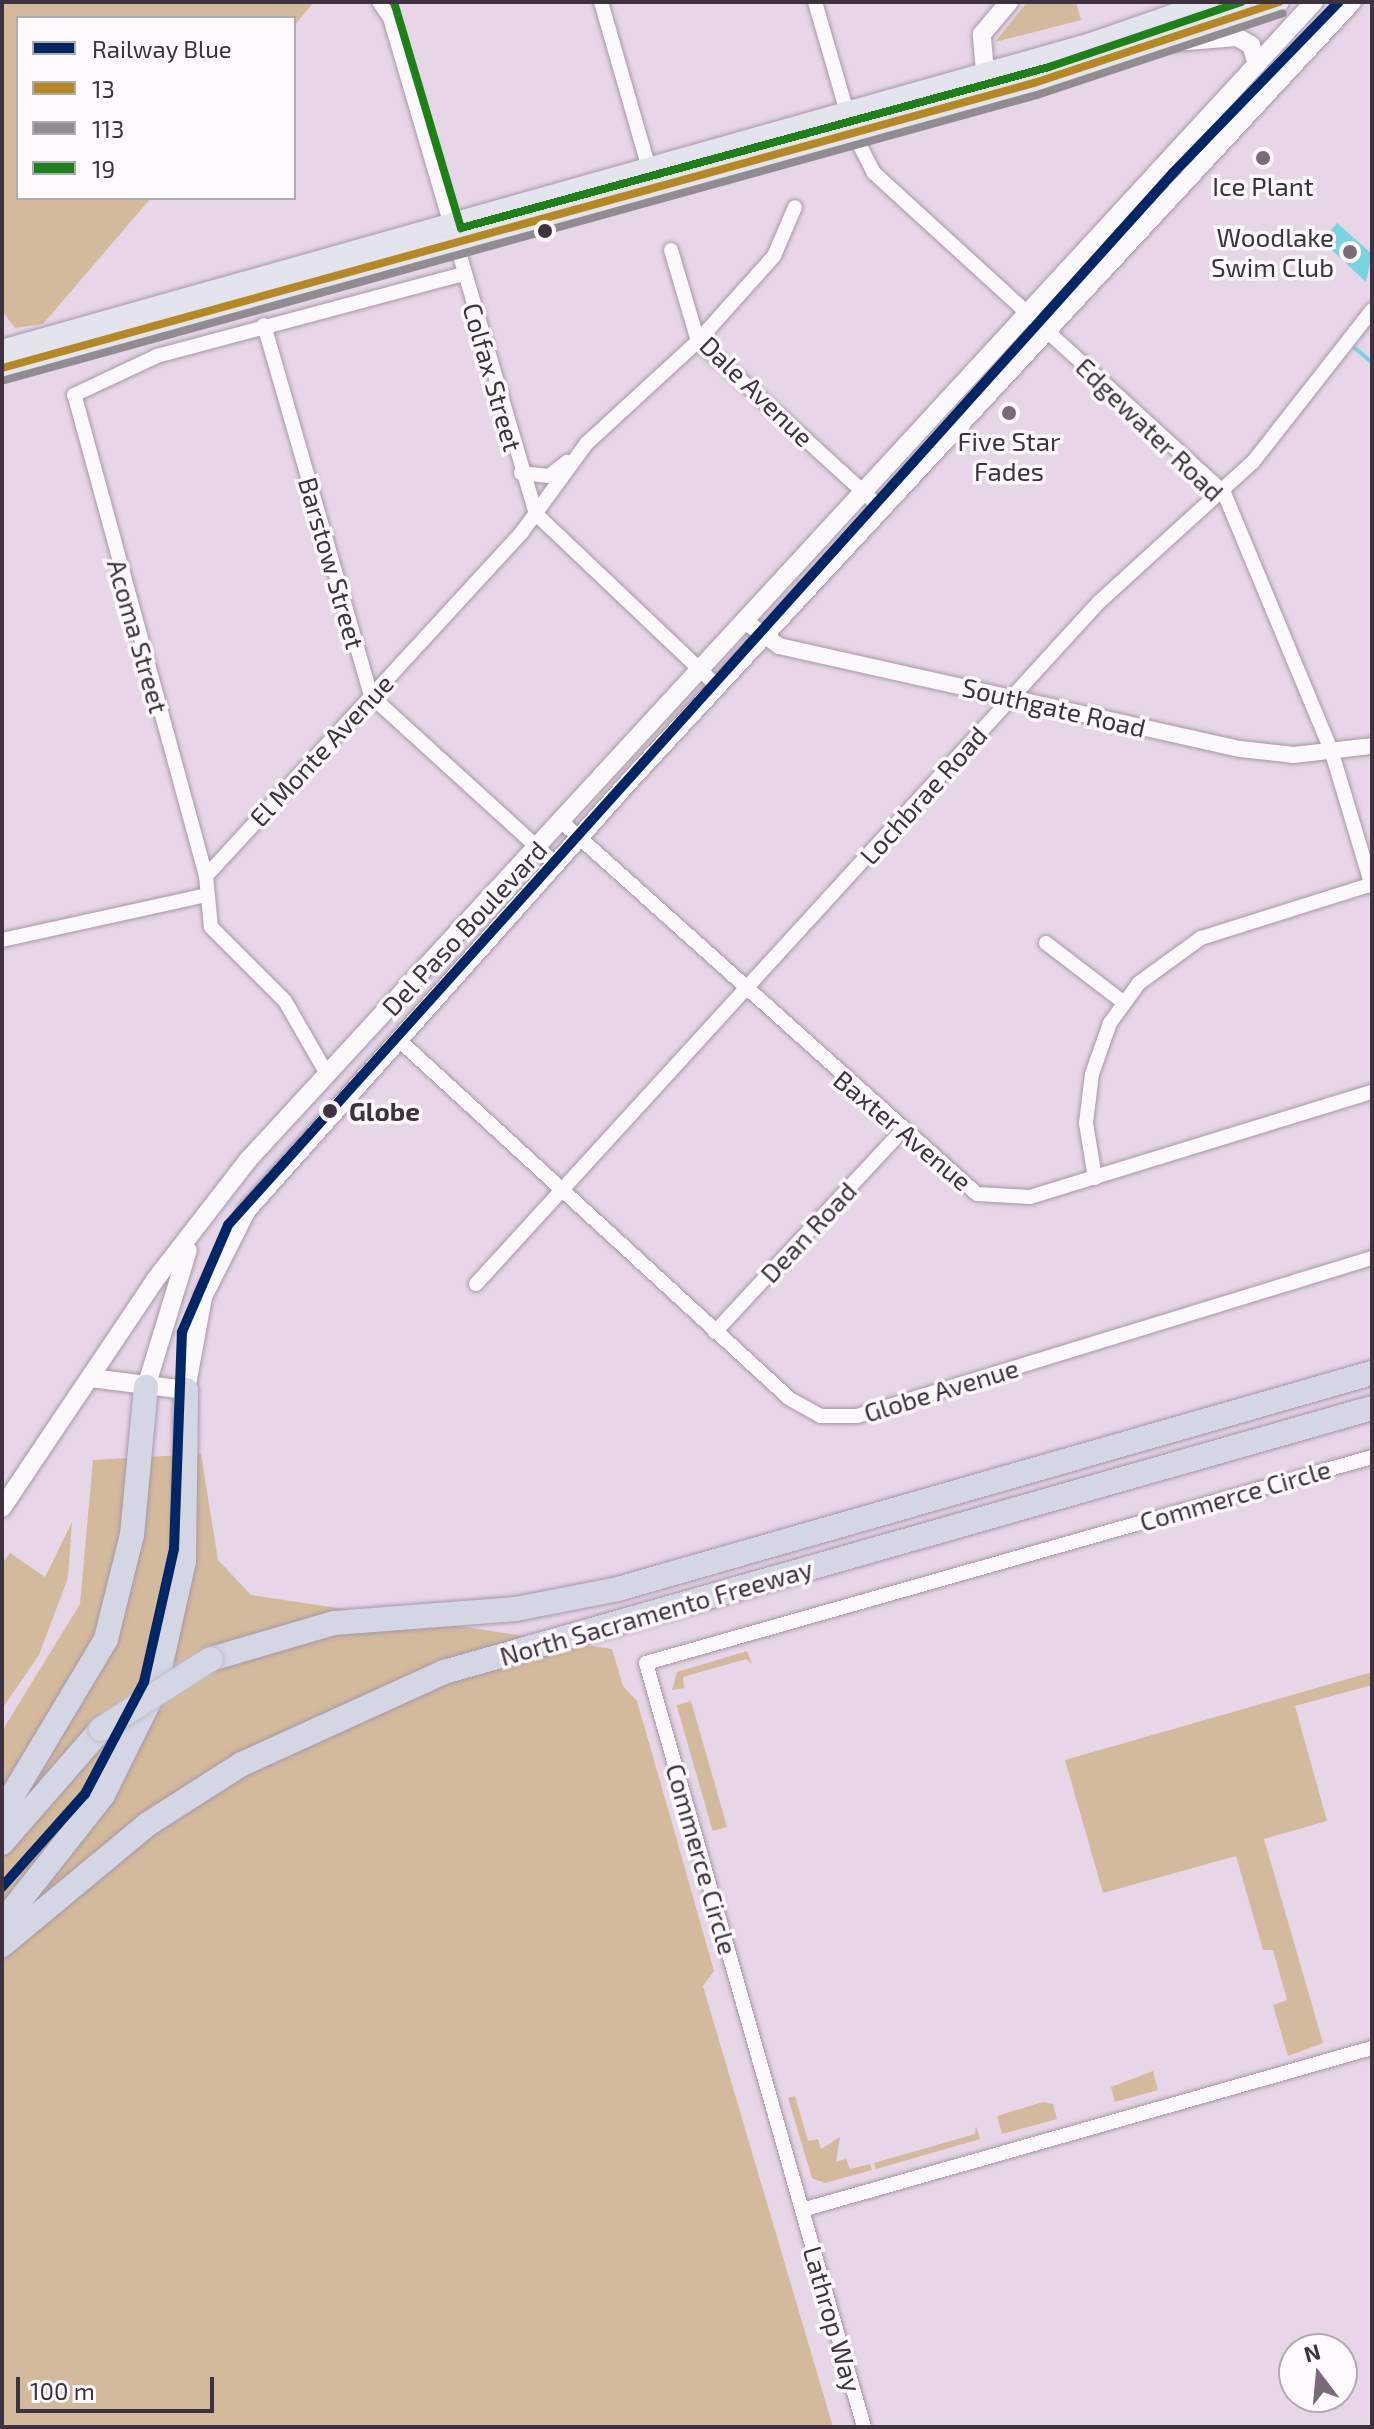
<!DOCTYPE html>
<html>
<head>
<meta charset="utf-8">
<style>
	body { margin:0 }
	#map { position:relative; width:1374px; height:2429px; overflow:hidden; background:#e7d6e8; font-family:"Exo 2",sans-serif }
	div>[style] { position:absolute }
	.green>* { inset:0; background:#d4ba9c; transform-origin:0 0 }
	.water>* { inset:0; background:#7ad3e2 }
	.stream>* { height:4px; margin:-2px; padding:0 2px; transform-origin:2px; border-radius:2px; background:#7ad3e2 }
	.roads { filter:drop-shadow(0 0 2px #a698a6) drop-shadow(0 0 2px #a698a6) }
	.minor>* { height:14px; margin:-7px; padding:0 7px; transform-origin:7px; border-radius:7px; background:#fbf9fc }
	.tertiary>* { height:16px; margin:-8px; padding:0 8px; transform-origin:8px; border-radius:8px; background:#fbf9fc }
	.secondary>* { height:18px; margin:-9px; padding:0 9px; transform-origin:9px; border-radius:9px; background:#fbf9fc }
	.primary>* { height:20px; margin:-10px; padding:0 10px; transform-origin:10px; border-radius:10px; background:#e4e4ee }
	.motorway>* { height:24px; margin:-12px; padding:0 12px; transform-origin:12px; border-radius:12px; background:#d4d6e4 }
	.bridges { filter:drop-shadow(0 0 2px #c1b9c2) drop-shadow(0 0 2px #c1b9c2) }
	.motorway-bridge>* { height:24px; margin:-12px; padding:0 12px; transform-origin:12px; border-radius:12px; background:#d4d6e4 }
	.bus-1>* { height:8px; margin:-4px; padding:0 4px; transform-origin:4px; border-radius:4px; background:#b68823 }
	.bus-2>* { height:8px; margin:-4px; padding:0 4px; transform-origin:4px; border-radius:4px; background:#918c91 }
	.bus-3>* { height:8px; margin:-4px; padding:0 4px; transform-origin:4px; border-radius:4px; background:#1e8019 }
	.rail-1>* { height:10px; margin:-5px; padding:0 5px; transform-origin:5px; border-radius:5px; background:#002666 }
	.dots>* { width:22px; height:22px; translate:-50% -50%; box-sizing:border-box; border:4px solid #fefafe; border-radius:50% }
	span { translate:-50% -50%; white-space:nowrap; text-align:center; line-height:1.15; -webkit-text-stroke:7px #fefafe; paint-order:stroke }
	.poi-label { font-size:26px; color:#3e323e }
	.right { translate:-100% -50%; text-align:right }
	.street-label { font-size:26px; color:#3e323e }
	.stop-label { font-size:26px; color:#3e323e; font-weight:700 }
	.left { translate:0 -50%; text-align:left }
	.frame { position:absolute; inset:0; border:4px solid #3e323e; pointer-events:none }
	.legend { position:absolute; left:16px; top:16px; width:280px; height:184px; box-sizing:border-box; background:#fefafe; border:2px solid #b1aab1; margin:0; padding:10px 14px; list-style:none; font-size:24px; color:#3e323e }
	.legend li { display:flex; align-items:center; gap:16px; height:40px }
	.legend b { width:40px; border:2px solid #b1aab1 }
	.north { position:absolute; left:1278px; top:2333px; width:80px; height:80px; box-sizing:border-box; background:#fefafe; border:2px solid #b1aab1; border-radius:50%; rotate:344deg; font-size:22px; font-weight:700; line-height:32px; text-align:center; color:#3e323e }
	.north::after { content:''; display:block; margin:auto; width:28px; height:36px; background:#796b7a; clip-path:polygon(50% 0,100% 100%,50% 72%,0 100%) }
	.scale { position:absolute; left:16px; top:2377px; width:198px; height:36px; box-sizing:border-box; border:4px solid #3e323e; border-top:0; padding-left:10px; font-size:24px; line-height:28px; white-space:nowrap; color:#3e323e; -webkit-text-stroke:6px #fefafe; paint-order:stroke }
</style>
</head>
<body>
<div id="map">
	<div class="green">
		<i style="clip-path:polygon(2px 2px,314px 2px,294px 26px,294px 18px,18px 18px,18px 198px,151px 198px,43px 324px,15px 328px,2px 311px)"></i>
		<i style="clip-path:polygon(1027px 2px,1076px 2px,1081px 20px,995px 42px)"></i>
		<i style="clip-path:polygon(201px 1454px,218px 1560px,251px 1595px,612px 1649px,623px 1686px,637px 1701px,672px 1823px,714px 1971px,703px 1986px,833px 2427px,2px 2427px,2px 1731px,80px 1604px,93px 1460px)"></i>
		<i style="clip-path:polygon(72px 1522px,68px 1578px,39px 1655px,2px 1709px,2px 1564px,10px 1553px,45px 1577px)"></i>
		<i style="clip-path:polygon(747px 1651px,752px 1664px,746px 1659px,683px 1677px,684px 1688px,672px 1690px,677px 1672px)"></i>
		<i style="clip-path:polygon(1372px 1672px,1372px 1685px,1295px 1706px,1327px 1821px,1264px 1839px,1323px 2043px,1288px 2056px,1273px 2005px,1287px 2000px,1273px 1950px,1263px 1950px,1236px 1856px,1103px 1893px,1065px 1760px)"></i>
		<i style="left:691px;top:1701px;width:131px;height:15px;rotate:74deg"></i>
		<i style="clip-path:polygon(1153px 2071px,1158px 2090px,1115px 2102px,1111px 2087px)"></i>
		<i style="clip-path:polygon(795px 2096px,808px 2141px,818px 2139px,821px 2149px,840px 2137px,836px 2162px,846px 2159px,850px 2169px,870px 2164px,872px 2170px,825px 2183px,812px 2178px,788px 2098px)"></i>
		<i style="clip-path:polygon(1043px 2102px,1053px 2104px,1057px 2119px,1002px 2134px,997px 2116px)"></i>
		<i style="clip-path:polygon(976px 2126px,980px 2139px,876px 2169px,874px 2163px,975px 2134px)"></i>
	</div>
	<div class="water">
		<i style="clip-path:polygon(1337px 223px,1372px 254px,1366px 282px,1322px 241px)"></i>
	</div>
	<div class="stream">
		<i style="left:1355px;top:348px;width:23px;rotate:41deg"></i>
	</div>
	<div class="roads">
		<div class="minor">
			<i style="left:379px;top:2px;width:19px;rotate:55deg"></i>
			<i style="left:390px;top:18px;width:517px;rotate:73.6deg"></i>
			<i style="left:536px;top:514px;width:250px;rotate:43.5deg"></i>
			<i style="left:601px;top:2px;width:173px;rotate:73.9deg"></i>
			<i style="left:815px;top:2px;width:115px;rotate:73.8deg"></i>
			<i style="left:854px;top:134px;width:44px;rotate:62.9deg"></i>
			<i style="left:874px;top:173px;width:474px;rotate:42.4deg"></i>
			<i style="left:1224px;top:493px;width:282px;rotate:67.4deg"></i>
			<i style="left:1332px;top:753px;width:139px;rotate:73.3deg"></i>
			<i style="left:671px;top:250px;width:95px;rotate:73.5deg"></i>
			<i style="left:698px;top:341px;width:249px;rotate:42.4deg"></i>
			<i style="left:264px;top:325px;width:386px;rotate:73.9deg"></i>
			<i style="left:371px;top:696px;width:251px;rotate:42.3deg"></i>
			<i style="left:521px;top:473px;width:28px;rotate:6deg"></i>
			<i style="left:549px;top:476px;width:23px;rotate:-38deg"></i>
			<i style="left:562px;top:822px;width:557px;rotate:41.87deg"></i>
			<i style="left:977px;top:1194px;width:53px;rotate:3.2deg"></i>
			<i style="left:1030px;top:1197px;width:358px;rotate:-17.1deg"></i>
			<i style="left:206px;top:876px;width:499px;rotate:-105.3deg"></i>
			<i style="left:74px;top:395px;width:92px;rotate:-25.2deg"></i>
			<i style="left:157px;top:356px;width:317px;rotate:-15deg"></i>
			<i style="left:2px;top:940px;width:205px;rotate:-12.4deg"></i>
			<i style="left:1046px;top:943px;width:97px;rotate:37.5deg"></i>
			<i style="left:399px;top:1040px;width:531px;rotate:42.56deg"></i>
			<i style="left:790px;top:1399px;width:35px;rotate:29deg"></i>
			<i style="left:821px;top:1416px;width:36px"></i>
			<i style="left:857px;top:1416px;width:539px;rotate:-17.06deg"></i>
			<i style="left:327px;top:1074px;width:84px;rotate:-119.9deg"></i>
			<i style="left:285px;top:1001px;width:105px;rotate:-135deg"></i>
			<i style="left:211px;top:927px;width:51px;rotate:-95.6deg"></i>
			<i style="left:206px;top:876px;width:467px;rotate:-47.4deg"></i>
			<i style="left:522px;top:532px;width:110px;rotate:-53.9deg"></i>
			<i style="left:587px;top:443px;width:151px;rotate:-42.6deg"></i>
			<i style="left:698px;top:341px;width:114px;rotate:-48.2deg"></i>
			<i style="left:774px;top:256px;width:53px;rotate:-66.8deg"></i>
			<i style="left:1095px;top:1178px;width:56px;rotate:-99.3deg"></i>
			<i style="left:1086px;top:1123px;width:49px;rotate:-83deg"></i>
			<i style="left:1092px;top:1074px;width:54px;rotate:-70.6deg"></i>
			<i style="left:1110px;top:1023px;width:49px;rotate:-54.1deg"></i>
			<i style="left:1139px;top:983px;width:77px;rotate:-36deg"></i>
			<i style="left:1201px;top:938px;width:179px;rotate:-17.5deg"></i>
			<i style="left:476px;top:1284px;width:924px;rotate:-47.59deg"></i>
			<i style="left:1099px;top:602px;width:208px;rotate:-42.3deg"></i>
			<i style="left:1253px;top:462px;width:193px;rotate:-51.9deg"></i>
			<i style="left:715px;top:1332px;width:273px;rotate:-47.1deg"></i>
			<i style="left:802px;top:2210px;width:593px;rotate:-15.87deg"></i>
			<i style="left:864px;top:2427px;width:794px;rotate:-105.93deg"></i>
			<i style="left:646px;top:1663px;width:755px;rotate:-15.84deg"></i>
		</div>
		<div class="tertiary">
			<i style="left:746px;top:622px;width:41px;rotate:36deg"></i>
			<i style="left:779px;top:646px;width:472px;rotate:12.6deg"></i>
			<i style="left:1240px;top:749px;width:54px;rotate:6.3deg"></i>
			<i style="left:1294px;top:755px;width:79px;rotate:-6.6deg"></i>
		</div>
		<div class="secondary">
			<i style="left:1174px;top:42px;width:63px;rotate:-4.5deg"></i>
			<i style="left:1237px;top:37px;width:16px;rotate:30deg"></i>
			<i style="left:1251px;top:45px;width:20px;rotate:72deg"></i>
			<i style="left:985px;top:72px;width:38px;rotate:-95deg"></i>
			<i style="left:982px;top:34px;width:42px;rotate:-49.8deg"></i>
			<i style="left:91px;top:1378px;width:96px;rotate:7.2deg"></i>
			<i style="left:186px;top:1390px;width:95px;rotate:-79.6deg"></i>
			<i style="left:203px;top:1297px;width:97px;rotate:-63.2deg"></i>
			<i style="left:247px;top:1210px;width:581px;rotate:-48.28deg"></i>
			<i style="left:634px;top:776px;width:1056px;rotate:-47.15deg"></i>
			<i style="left:146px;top:1387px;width:143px;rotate:-73deg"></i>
			<i style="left:2px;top:1508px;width:275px;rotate:-56.1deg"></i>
			<i style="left:155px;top:1280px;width:152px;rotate:-52.2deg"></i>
			<i style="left:248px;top:1160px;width:1574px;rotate:-47.37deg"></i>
		</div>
		<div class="primary">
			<i style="left:2px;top:350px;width:1131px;rotate:-15.74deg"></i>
			<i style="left:1091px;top:43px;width:125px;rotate:-19.2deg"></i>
			<i style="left:2px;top:368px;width:1071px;rotate:-15.44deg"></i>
			<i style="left:1034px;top:83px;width:258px;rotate:-18.3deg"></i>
		</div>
		<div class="motorway">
			<i style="left:211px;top:1659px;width:128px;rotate:-16.3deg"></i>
			<i style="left:334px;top:1623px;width:183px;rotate:-4.4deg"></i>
			<i style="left:516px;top:1609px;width:104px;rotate:-11.1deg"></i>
			<i style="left:618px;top:1589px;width:784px;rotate:-15.99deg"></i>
			<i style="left:2px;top:1813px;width:203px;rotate:-59.1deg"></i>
			<i style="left:106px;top:1639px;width:107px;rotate:-76deg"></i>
			<i style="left:132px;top:1535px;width:149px;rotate:-84.6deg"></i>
			<i style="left:2px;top:1843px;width:151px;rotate:-49deg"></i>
			<i style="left:2px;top:1923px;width:163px;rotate:-51.7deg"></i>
			<i style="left:103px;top:1795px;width:117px;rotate:-63.7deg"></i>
			<i style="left:155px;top:1690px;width:132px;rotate:-77.3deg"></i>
			<i style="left:184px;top:1561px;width:171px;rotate:-89.3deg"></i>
			<i style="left:2px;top:1945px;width:190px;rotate:-39.7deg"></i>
			<i style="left:148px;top:1824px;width:112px;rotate:-32.6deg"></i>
			<i style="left:242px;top:1764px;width:222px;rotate:-24.5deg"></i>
			<i style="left:444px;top:1672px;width:965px;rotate:-15.88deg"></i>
		</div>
	</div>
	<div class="bridges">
		<div class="motorway-bridge">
			<i style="left:101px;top:1729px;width:130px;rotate:-32.5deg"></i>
		</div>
	</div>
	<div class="bus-1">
		<i style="left:2px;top:368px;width:1071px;rotate:-15.44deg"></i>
		<i style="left:1034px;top:83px;width:258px;rotate:-18.3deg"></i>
	</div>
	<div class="bus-2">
		<i style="left:5px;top:380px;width:1071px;rotate:-15.44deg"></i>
		<i style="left:1037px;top:95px;width:259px;rotate:-18.4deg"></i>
	</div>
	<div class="bus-3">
		<i style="left:394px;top:2px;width:236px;rotate:73.5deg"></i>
		<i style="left:461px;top:228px;width:610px;rotate:-15.31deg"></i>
		<i style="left:1049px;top:67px;width:203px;rotate:-18.7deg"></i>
	</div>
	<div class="rail-1">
		<i style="left:2px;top:1887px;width:125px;rotate:-48.3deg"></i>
		<i style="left:85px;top:1794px;width:127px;rotate:-62.2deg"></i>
		<i style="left:144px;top:1682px;width:136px;rotate:-77.3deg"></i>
		<i style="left:174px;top:1549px;width:217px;rotate:-87.9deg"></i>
		<i style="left:182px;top:1332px;width:116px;rotate:-66.7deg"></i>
		<i style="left:228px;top:1225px;width:1414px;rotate:-48.07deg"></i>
		<i style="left:1173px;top:173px;width:238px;rotate:-45.9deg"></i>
	</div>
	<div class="dots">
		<i style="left:1263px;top:158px;background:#796b7a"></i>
		<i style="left:545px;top:231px;background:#3e323e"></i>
		<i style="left:1350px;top:252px;background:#796b7a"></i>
		<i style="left:1009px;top:413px;background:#796b7a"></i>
		<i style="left:330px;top:1111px;background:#3e323e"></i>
	</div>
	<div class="poi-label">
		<span style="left:1263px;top:186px">Ice Plant</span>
		<span class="right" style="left:1334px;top:252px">Woodlake<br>Swim Club</span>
		<span style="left:1009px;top:456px">Five Star<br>Fades</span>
	</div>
	<div class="street-label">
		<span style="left:493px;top:377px;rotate:74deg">Colfax Street</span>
		<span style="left:757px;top:391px;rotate:44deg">Dale Avenue</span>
		<span style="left:1150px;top:429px;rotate:44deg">Edgewater Road</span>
		<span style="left:332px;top:563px;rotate:74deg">Barstow Street</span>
		<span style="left:138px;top:636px;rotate:74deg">Acoma Street</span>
		<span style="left:1054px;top:707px;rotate:13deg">Southgate Road</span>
		<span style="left:321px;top:750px;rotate:-47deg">El Monte Avenue</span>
		<span style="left:923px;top:795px;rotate:-48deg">Lochbrae Road</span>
		<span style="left:464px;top:928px;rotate:-47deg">Del Paso Boulevard</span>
		<span style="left:903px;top:1130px;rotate:40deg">Baxter Avenue</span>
		<span style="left:808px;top:1232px;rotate:-47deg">Dean Road</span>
		<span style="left:941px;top:1390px;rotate:-17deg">Globe Avenue</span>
		<span style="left:1235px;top:1495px;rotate:-16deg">Commerce Circle</span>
		<span style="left:656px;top:1612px;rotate:-16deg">North Sacramento Freeway</span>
		<span style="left:702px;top:1859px;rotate:74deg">Commerce Circle</span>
		<span style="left:833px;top:2319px;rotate:74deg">Lathrop Way</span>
	</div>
	<div class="stop-label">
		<span class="left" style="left:349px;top:1111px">Globe</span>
	</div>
	<div class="frame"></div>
	<ul class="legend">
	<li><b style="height:10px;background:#002666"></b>Railway Blue</li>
	<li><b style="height:10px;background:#b68823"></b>13</li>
	<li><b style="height:10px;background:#918c91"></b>113</li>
	<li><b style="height:10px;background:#1e8019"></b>19</li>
	</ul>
	<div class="north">N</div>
	<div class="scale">100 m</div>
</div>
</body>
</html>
